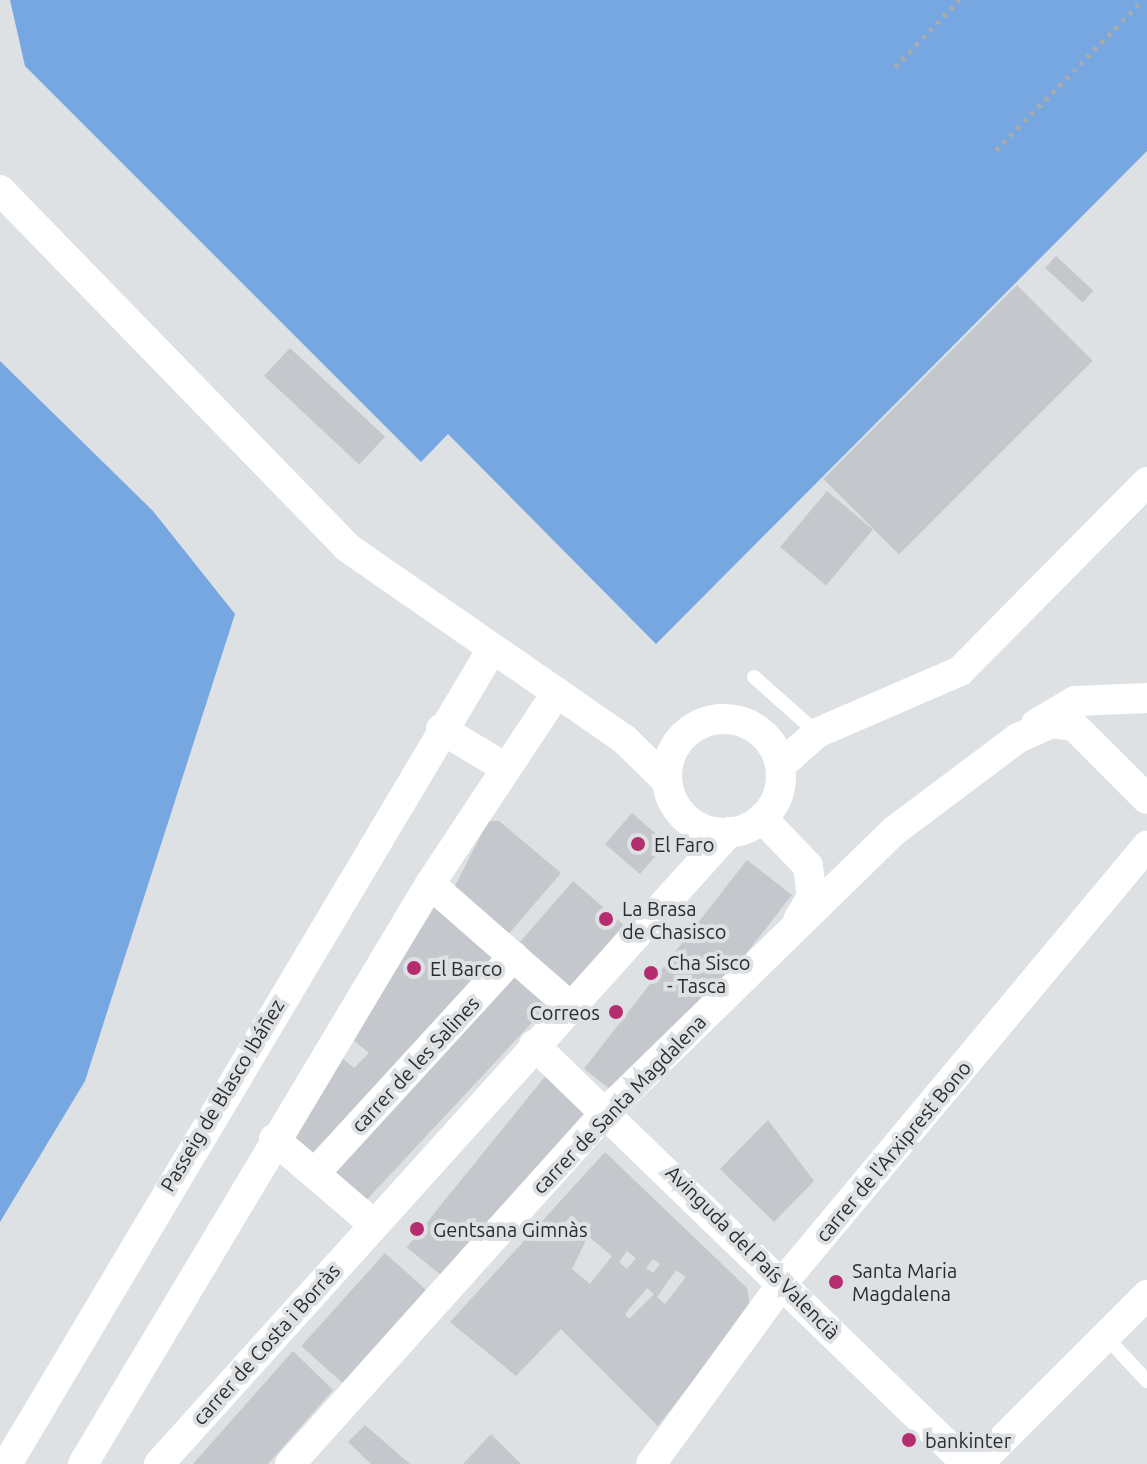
<!DOCTYPE html>
<html>
<head>
<meta charset="utf-8">
<style>
	body { margin:0 }
	#map { position:relative; width:1147px; height:1464px; overflow:hidden; background:#dee1e4; font-family:Ubuntu,sans-serif }
	div>[style] { position:absolute }
	.water>* { inset:0; background:#76a7e1 }
	.building>* { inset:0; background:#c4c7cb; transform-origin:0 0 }
	.path>* { height:5px; margin-top:-2.5px; transform-origin:0; background:repeating-linear-gradient(90deg,#a8abad 0 4px,transparent 0 10px) }
	.lane>* { height:14px; margin:-7px; padding:0 7px; transform-origin:7px; border-radius:7px; background:#fff }
	.street>* { height:30px; margin:-15px; padding:0 15px; transform-origin:15px; border-radius:15px; background:#fff }
	.street>.ring { margin:-15px; padding:0; box-sizing:content-box; background:none; border:30px solid #fff; border-radius:50% }
	.dots>* { width:22px; height:22px; translate:-50% -50%; box-sizing:border-box; border:4px solid #dee1e4; border-radius:50% }
	span { translate:-50% -50%; white-space:nowrap; text-align:center; line-height:1.15; -webkit-text-stroke:8px #dee1e4; paint-order:stroke }
	.poi-label { font-size:20px; color:#2b2c2d }
	.left { translate:0 -50%; text-align:left }
	.right { translate:-100% -50%; text-align:right }
	.street-label { font-size:20px; color:#2b2c2d }
</style>
</head>
<body>
<div id="map">
	<div class="water">
		<i style="clip-path:polygon(10px 0,1147px 0,1147px 151px,656px 644px,448px 434px,421px 462px,25px 66px)"></i>
		<i style="clip-path:polygon(0 361px,153px 511px,235px 614px,85px 1081px,0 1222px)"></i>
	</div>
	<div class="building">
		<i style="left:1056px;top:256px;width:51px;height:16px;rotate:43deg"></i>
		<i style="left:1017px;top:285px;width:107px;height:274px;rotate:45deg"></i>
		<i style="left:290px;top:348px;width:130px;height:38px;rotate:43deg"></i>
		<i style="left:827px;top:491px;width:60px;height:73px;rotate:40deg"></i>
		<i style="left:632px;top:813px;width:46px;height:41px;rotate:41deg"></i>
		<i style="clip-path:polygon(488px 821px,499px 821px,561px 873px,507px 936px,453px 890px)"></i>
		<i style="left:747px;top:860px;width:57px;height:265px;rotate:38deg"></i>
		<i style="left:573px;top:881px;width:67px;height:82px;rotate:41deg"></i>
		<i style="clip-path:polygon(435px 906px,500px 957px,311px 1163px,294px 1147px,292px 1131px,341px 1057px,354px 1068px,369px 1053px,352px 1039px)"></i>
		<i style="left:519px;top:972px;width:44px;height:279px;rotate:43deg"></i>
		<i style="left:547px;top:1074px;width:56px;height:223px;rotate:39deg"></i>
		<i style="clip-path:polygon(768px 1120px,814px 1181px,774px 1222px,720px 1169px)"></i>
		<i style="clip-path:polygon(evenodd,605px 1152px,747px 1288px,750px 1307px,658px 1426px,561px 1329px,516px 1376px,450px 1322px,605px 1152px,588px 1236px,612px 1256px,590px 1284px,572px 1269px,588px 1236px,605px 1152px,627px 1251px,636px 1258px,627px 1269px,619px 1262px,627px 1251px,605px 1152px,653px 1259px,660px 1264px,653px 1273px,646px 1268px,653px 1259px,605px 1152px,676px 1270px,686px 1277px,665px 1304px,657px 1297px,676px 1270px,605px 1152px,647px 1288px,654px 1294px,629px 1319px,625px 1314px,647px 1288px)"></i>
		<i style="left:385px;top:1253px;width:55px;height:125px;rotate:42deg"></i>
		<i style="clip-path:polygon(293px 1351px,333px 1390px,268px 1464px,193px 1464px)"></i>
		<i style="clip-path:polygon(365px 1425px,410px 1464px,371px 1464px,348px 1442px)"></i>
		<i style="clip-path:polygon(491px 1434px,521px 1464px,463px 1464px)"></i>
	</div>
	<div class="path">
		<i style="left:895px;top:67px;width:93px;rotate:-46.3deg"></i>
		<i style="left:996px;top:150px;width:210px;rotate:-45.6deg"></i>
	</div>
	<div class="lane">
		<i style="left:754px;top:677px;width:84px;rotate:41.6deg"></i>
		<i style="left:1105px;top:1336px;width:62px;rotate:47deg"></i>
	</div>
	<div class="street">
		<i style="left:0;top:190px;width:499px;rotate:45.8deg"></i>
		<i style="left:348px;top:548px;width:336px;rotate:34.7deg"></i>
		<i style="left:624px;top:739px;width:60px;rotate:44.3deg"></i>
		<i class="ring" style="left:667px;top:719px;width:84px;height:84px"></i>
		<i style="left:1036px;top:724px;width:45px;rotate:-30.5deg"></i>
		<i style="left:1075px;top:701px;width:72px;rotate:-2.4deg"></i>
		<i style="left:441px;top:729px;width:76px;rotate:31deg"></i>
		<i style="left:781px;top:765px;width:48px;rotate:-41.6deg"></i>
		<i style="left:817px;top:733px;width:156px;rotate:-23.4deg"></i>
		<i style="left:960px;top:671px;width:266px;rotate:-45.3deg"></i>
		<i style="left:762px;top:818px;width:66px;rotate:46.2deg"></i>
		<i style="left:808px;top:866px;width:31px;rotate:83deg"></i>
		<i style="left:812px;top:897px;width:26px;rotate:121deg"></i>
		<i style="left:430px;top:884px;width:186px;rotate:41.1deg"></i>
		<i style="left:534px;top:1045px;width:603px;rotate:44.06deg"></i>
		<i style="left:274px;top:1139px;width:130px;rotate:40.6deg"></i>
		<i style="left:315px;top:1173px;width:294px;rotate:-47.5deg"></i>
		<i style="left:7px;top:1464px;width:948px;rotate:-59.24deg"></i>
		<i style="left:83px;top:1464px;width:676px;rotate:-59.11deg"></i>
		<i style="left:430px;top:884px;width:230px;rotate:-56.5deg"></i>
		<i style="left:159px;top:1464px;width:851px;rotate:-47.95deg"></i>
		<i style="left:290px;top:1464px;width:476px;rotate:-48.1deg"></i>
		<i style="left:608px;top:1110px;width:400px;rotate:-44.3deg"></i>
		<i style="left:894px;top:831px;width:155px;rotate:-36.9deg"></i>
		<i style="left:1018px;top:738px;width:37px;rotate:-24deg"></i>
		<i style="left:1052px;top:723px;width:22px;rotate:8deg"></i>
		<i style="left:1074px;top:726px;width:103px;rotate:45deg"></i>
		<i style="left:651px;top:1464px;width:226px;rotate:-54deg"></i>
		<i style="left:784px;top:1281px;width:567px;rotate:-50.16deg"></i>
		<i style="left:978px;top:1464px;width:239px;rotate:-45deg"></i>
	</div>
	<div class="dots">
		<i style="left:638px;top:844px;background:#b52d6e"></i>
		<i style="left:606px;top:919px;background:#b52d6e"></i>
		<i style="left:414px;top:968px;background:#b52d6e"></i>
		<i style="left:651px;top:973px;background:#b52d6e"></i>
		<i style="left:616px;top:1012px;background:#b52d6e"></i>
		<i style="left:417px;top:1229px;background:#b52d6e"></i>
		<i style="left:836px;top:1282px;background:#b52d6e"></i>
		<i style="left:909px;top:1440px;background:#b52d6e"></i>
	</div>
	<div class="poi-label">
		<span class="left" style="left:654px;top:844px">El Faro</span>
		<span class="left" style="left:622px;top:920px">La Brasa<br>de Chasisco</span>
		<span class="left" style="left:667px;top:974px">Cha Sisco<br>- Tasca</span>
		<span class="left" style="left:430px;top:968px">El Barco</span>
		<span class="right" style="left:600px;top:1012px">Correos</span>
		<span class="left" style="left:433px;top:1229px">Gentsana Gimnàs</span>
		<span class="left" style="left:852px;top:1282px">Santa Maria<br>Magdalena</span>
		<span class="left" style="left:925px;top:1440px">bankinter</span>
	</div>
	<div class="street-label">
		<span style="left:415px;top:1064px;rotate:-47deg">carrer de les Salines</span>
		<span style="left:222px;top:1095px;rotate:-59deg">Passeig de Blasco Ibáñez</span>
		<span style="left:619px;top:1104px;rotate:-46deg">carrer de Santa Magdalena</span>
		<span style="left:893px;top:1151px;rotate:-50deg">carrer de l'Arxiprest Bono</span>
		<span style="left:753px;top:1252px;rotate:45deg">Avinguda del País Valencià</span>
		<span style="left:266px;top:1344px;rotate:-48deg">carrer de Costa i Borràs</span>
	</div>
</div>
</body>
</html>
